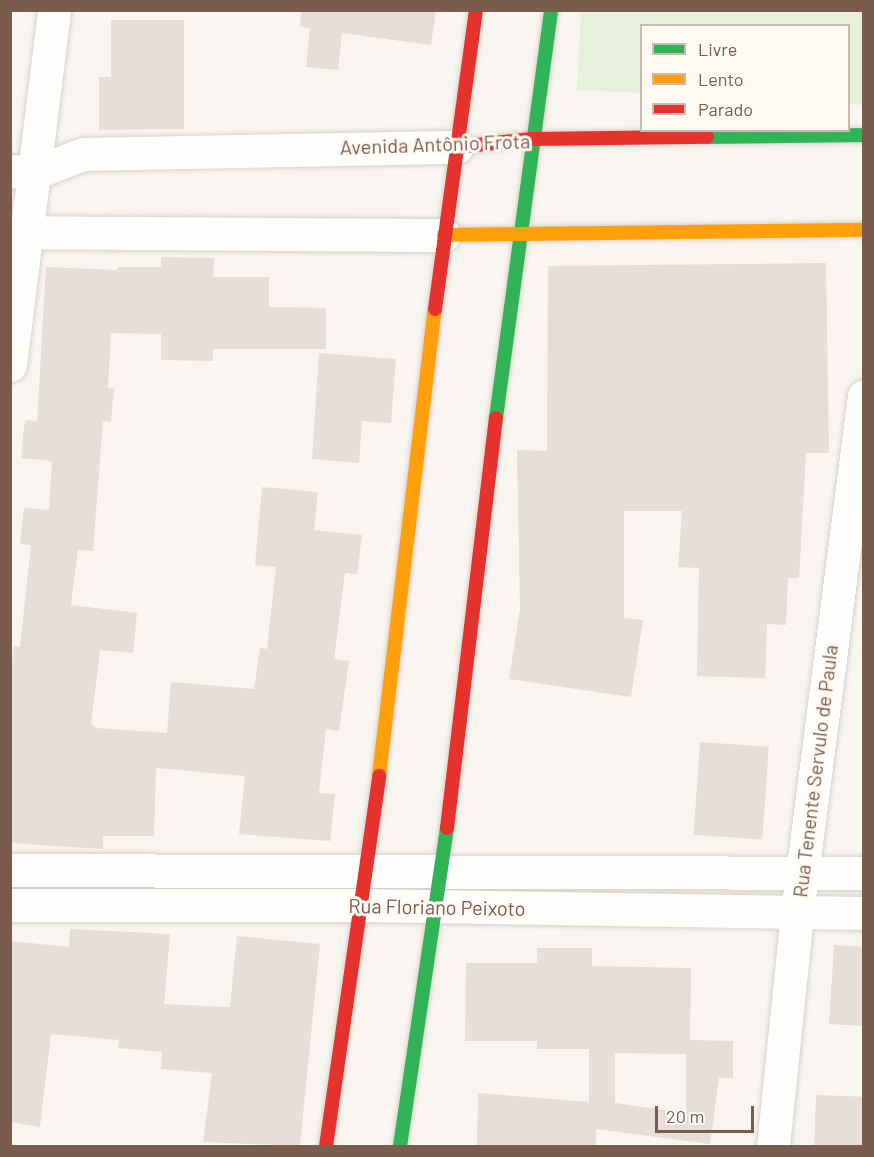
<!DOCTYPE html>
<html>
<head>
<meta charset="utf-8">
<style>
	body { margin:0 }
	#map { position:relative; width:874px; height:1157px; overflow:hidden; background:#f9f5f0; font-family:Barlow,sans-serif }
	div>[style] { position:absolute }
	.green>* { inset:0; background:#e7f0db }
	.building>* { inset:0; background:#e6ded7; transform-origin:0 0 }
	.roads { filter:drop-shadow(0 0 2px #d7d1cb) drop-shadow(0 0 2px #d7d1cb) }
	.street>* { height:33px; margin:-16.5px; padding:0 16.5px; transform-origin:16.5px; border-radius:16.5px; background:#fefefd }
	.fast>* { height:14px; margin:-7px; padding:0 7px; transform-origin:7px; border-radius:7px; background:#30b455 }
	.slow>* { height:14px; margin:-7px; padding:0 7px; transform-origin:7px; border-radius:7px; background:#ff9f0a }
	.jam>* { height:14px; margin:-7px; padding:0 7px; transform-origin:7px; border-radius:7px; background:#e5322d }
	span { translate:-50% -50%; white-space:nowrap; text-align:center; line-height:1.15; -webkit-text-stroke:6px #fffaf3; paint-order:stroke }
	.street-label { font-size:20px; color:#7a5c4d }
	.frame { position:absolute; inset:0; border:12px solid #7a5c4d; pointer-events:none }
	.legend { position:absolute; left:640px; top:24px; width:210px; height:108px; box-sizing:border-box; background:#fffaf3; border:2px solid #cabbb1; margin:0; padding:8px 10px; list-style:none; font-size:18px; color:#7a5c4d }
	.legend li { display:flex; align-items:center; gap:12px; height:30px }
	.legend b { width:30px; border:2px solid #cabbb1 }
	.scale { position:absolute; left:655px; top:1106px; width:99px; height:27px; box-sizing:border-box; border:3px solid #7a5c4d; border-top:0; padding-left:8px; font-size:18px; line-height:21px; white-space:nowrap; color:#7a5c4d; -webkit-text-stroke:4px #fffaf3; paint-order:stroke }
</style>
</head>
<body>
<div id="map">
	<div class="green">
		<i style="clip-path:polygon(581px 11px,863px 11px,863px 105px,849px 104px,848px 26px,642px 26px,641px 93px,577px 90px)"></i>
	</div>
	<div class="building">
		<i style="clip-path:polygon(301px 10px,436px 10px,431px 45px,342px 33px,338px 70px,306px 67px,310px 28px,300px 27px)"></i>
		<i style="clip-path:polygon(111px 20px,184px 20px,184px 129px,99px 130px,99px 77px,111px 77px)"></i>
		<i style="clip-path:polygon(161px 257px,214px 258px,213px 277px,269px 277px,269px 307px,326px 308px,326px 349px,213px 349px,213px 361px,161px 360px,161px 334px,111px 333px,108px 388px,114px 389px,111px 422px,103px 421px,93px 551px,78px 550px,71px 605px,137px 613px,133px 653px,100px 650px,91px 724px,96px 728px,167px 733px,171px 682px,254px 689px,260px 648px,267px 649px,276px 567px,255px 565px,262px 487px,318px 492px,314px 530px,362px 535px,357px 574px,345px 573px,334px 659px,349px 661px,339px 731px,326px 729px,319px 793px,335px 794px,330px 841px,239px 834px,245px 776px,156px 768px,154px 836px,103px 836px,103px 849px,10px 843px,10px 680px,14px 646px,20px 647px,31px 545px,20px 544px,24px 508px,49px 510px,52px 461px,21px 458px,25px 420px,37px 421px,46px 267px,117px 270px,117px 267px,161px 267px)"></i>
		<i style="clip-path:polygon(826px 263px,829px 453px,806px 453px,799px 578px,788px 578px,786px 625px,767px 624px,765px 678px,697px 676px,699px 568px,678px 567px,682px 511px,624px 511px,624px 618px,643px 620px,631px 697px,509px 679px,520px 609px,517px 450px,547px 451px,548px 266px)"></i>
		<i style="clip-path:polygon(319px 353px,396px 359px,391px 423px,362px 421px,359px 463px,312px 459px)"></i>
		<i style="left:700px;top:742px;width:69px;height:93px;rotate:4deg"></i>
		<i style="clip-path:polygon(70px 929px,170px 934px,164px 1004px,230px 1007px,237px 936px,320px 944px,300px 1146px,203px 1142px,212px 1073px,161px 1069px,162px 1052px,118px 1048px,119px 1040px,51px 1034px,40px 1127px,10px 1122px,10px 941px,69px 947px)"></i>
		<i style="clip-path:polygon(834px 945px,864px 947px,864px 1026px,829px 1024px)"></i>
		<i style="clip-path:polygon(evenodd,537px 948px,592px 948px,592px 966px,691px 968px,690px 1040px,733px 1041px,733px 1078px,719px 1078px,710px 1144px,596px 1129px,596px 1146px,477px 1146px,478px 1093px,589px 1102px,589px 1049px,537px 1049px,537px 1041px,465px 1041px,466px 963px,537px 963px,537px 948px,615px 1053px,686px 1054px,686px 1113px,615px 1103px,615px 1053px)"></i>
		<i style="left:816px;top:1095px;width:48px;height:51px;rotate:2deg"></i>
	</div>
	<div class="roads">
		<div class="street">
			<i style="left:10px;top:171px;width:27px;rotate:2deg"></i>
			<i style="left:37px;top:172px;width:49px;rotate:-21.4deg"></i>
			<i style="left:83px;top:154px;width:374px;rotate:-1.1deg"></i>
			<i style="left:10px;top:232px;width:434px;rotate:0.4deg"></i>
			<i style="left:10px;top:365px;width:358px;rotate:-82.9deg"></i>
			<i style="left:10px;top:870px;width:854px;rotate:0.2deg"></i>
			<i style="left:10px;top:905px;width:351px"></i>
			<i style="left:361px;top:905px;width:503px;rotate:0.91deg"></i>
			<i style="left:773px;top:1146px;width:234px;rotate:-84.1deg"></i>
			<i style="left:797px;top:913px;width:521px;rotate:-82.62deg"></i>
		</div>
		<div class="fast">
			<i style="left:707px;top:137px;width:157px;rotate:-0.7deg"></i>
			<i style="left:496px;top:418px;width:412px;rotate:-82.3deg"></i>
			<i style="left:400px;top:1146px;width:321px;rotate:-81.6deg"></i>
		</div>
		<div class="slow">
			<i style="left:444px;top:235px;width:420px;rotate:-0.7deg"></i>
			<i style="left:379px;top:776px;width:470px;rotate:-83.2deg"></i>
		</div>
		<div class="jam">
			<i style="left:457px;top:147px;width:75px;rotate:-6.1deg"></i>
			<i style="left:532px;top:139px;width:175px;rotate:-0.7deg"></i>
			<i style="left:435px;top:309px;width:302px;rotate:-82.2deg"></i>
			<i style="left:447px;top:828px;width:413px;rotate:-83.2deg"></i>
			<i style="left:326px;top:1146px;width:374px;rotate:-81.8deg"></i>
		</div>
	</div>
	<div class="street-label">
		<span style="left:435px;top:144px;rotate:-2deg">Avenida Antônio Frota</span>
		<span style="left:815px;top:771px;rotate:-83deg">Rua Tenente Servulo de Paula</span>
		<span style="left:437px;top:907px;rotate:1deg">Rua Floriano Peixoto</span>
	</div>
	<div class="frame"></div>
	<ul class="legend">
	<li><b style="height:8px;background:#30b455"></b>Livre</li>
	<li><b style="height:8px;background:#ff9f0a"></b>Lento</li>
	<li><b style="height:8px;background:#e5322d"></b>Parado</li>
	</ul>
	<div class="scale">20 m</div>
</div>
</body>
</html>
